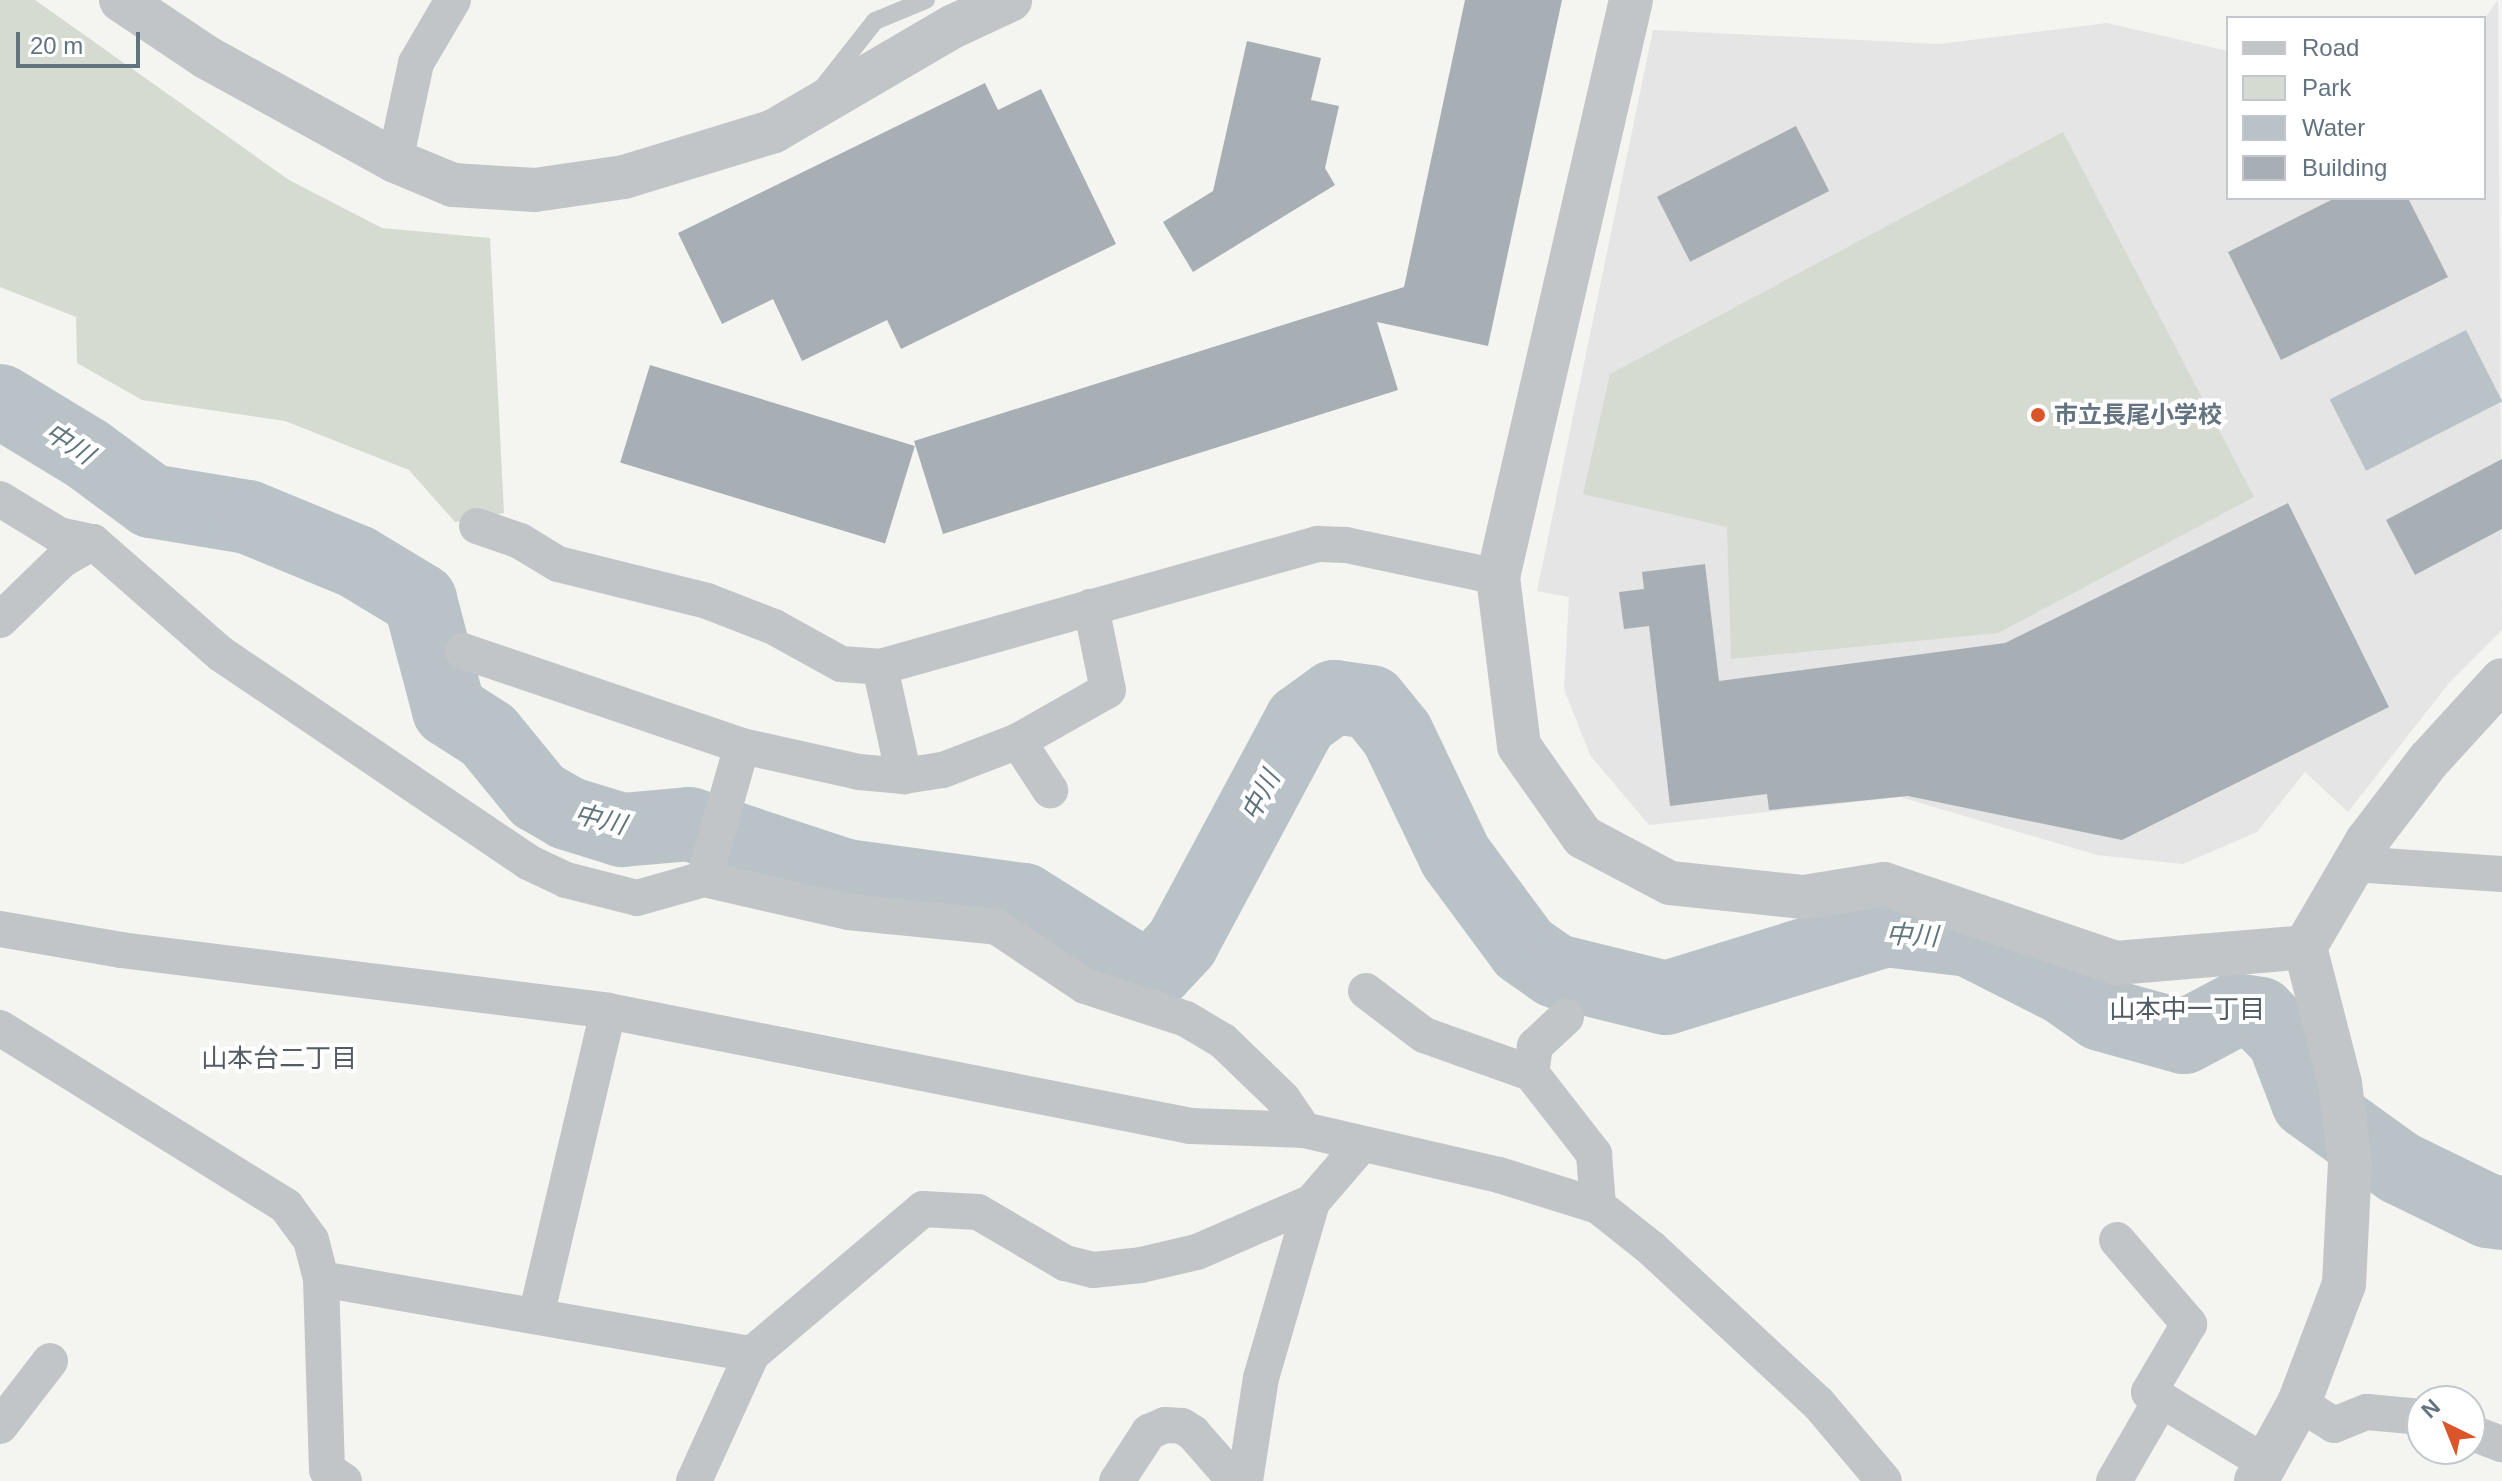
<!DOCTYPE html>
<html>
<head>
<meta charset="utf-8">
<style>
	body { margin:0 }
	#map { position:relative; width:2502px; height:1481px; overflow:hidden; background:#f4f4f0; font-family:Arial,"Noto Sans JP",sans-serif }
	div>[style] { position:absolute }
	.built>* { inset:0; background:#e4e5e4 }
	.green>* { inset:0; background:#d5dbd1 }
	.water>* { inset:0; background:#b9c3c7; transform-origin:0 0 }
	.river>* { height:74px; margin:-37px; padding:0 37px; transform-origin:37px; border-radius:37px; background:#b9c3c7 }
	.building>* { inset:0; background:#a8afb4; transform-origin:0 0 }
	.service>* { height:18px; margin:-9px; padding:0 9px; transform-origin:9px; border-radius:9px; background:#c2c5c8 }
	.minor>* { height:36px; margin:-18px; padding:0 18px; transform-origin:18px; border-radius:18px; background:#c2c5c8 }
	.tertiary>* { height:44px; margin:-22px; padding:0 22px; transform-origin:22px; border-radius:22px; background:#c2c5c8 }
	.dots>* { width:22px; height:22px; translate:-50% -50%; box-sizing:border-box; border:4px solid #fff; border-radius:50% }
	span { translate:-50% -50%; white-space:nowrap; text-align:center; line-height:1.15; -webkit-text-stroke:8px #fff; paint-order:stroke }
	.poi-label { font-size:24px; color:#647380; font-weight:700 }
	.left { translate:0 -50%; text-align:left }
	.water-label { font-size:26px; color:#60757d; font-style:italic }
	.neighbourhood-label { font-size:26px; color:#525c65 }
	.legend { position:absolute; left:2226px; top:16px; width:260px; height:184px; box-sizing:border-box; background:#fff; border:2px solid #c1c7cc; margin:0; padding:10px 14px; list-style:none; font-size:24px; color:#647380 }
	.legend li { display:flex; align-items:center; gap:16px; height:40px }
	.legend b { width:40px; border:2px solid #c1c7cc }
	.north { position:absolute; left:2406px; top:1385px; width:80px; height:80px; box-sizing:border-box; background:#fff; border:2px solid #c1c7cc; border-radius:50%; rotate:317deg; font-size:22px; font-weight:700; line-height:32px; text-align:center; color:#647380 }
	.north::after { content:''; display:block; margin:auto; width:28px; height:36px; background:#da552a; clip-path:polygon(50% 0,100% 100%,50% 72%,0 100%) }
	.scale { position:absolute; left:16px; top:32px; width:124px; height:36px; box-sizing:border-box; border:4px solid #647380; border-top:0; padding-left:10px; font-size:24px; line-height:28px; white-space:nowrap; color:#647380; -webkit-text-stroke:6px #fff; paint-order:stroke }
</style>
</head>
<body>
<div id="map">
	<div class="built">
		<i style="clip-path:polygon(2498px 0,2502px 630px,2449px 683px,2348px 812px,2305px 772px,2257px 832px,2183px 864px,2097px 855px,1900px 797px,1649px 825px,1590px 755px,1564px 689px,1569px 597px,1537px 591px,1653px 30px,1939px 44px,2107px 23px,2228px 51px,2228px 198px,2484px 198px,2484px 19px)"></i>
	</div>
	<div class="green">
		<i style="clip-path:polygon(0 0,35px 0,289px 180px,382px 228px,490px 238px,504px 513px,455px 522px,409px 470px,285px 421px,142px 400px,77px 363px,76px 317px,0 287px)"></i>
		<i style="clip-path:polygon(2063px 132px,2254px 497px,1998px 633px,1731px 659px,1727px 527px,1583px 494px,1610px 374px)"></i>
	</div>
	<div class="water">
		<i style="left:2466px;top:330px;width:80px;height:153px;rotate:63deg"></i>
	</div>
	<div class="river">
		<i style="left:0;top:401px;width:100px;rotate:31.2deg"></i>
		<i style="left:86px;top:453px;width:81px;rotate:36.4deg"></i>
		<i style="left:151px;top:501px;width:98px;rotate:9.4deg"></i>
		<i style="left:248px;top:517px;width:118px;rotate:22.4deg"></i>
		<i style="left:357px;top:562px;width:74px;rotate:31.1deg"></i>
		<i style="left:420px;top:600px;width:114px;rotate:75.2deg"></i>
		<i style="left:449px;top:710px;width:46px;rotate:32.7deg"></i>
		<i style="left:488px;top:735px;width:79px;rotate:50.7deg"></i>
		<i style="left:538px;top:796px;width:34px;rotate:30deg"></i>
		<i style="left:567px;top:813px;width:58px;rotate:17.2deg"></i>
		<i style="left:622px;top:830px;width:67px;rotate:-5.1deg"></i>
		<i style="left:689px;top:824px;width:165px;rotate:18.3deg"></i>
		<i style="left:846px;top:876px;width:180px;rotate:7.7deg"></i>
		<i style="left:1024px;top:900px;width:128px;rotate:32.2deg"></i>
		<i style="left:1132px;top:968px;width:25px;rotate:5deg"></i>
		<i style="left:1157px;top:970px;width:37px;rotate:-47deg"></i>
		<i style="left:1182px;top:943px;width:252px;rotate:-61.8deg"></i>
		<i style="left:1301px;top:721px;width:41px;rotate:-36deg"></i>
		<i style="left:1334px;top:697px;width:37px;rotate:8deg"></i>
		<i style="left:1371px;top:702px;width:41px;rotate:50.9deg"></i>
		<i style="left:1397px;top:734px;width:136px;rotate:64.4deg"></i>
		<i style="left:1456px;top:857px;width:114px;rotate:53.5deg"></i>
		<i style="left:1524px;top:949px;width:39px;rotate:35deg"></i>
		<i style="left:1556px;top:971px;width:113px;rotate:13.8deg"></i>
		<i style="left:1666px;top:998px;width:229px;rotate:-17.2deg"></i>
		<i style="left:1885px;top:930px;width:85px;rotate:6.8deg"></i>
		<i style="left:1969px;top:940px;width:106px;rotate:26.8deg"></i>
		<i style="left:2064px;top:988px;width:45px;rotate:35.1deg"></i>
		<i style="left:2101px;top:1014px;width:86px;rotate:15.5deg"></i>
		<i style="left:2184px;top:1037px;width:58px;rotate:-27.9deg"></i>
		<i style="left:2235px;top:1010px;width:25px;rotate:9deg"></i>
		<i style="left:2260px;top:1014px;width:35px;rotate:46deg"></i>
		<i style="left:2284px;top:1039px;width:67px;rotate:69.1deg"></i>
		<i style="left:2308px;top:1102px;width:113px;rotate:35.7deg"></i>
		<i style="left:2400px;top:1168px;width:98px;rotate:26deg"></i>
		<i style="left:2488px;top:1211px;width:14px;rotate:8deg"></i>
	</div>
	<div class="building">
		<i style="clip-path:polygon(1465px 0,1562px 0,1488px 346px,1377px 322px,1398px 390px,943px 534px,914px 441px,1404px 287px)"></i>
		<i style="clip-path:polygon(1247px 41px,1321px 58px,1311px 100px,1339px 106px,1325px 168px,1335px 185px,1193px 272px,1163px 222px,1213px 191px)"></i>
		<i style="clip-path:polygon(985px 83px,998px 110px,1041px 89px,1116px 244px,901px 349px,887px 320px,802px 361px,773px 299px,722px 324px,678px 233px)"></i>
		<i style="left:1796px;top:126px;width:73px;height:156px;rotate:63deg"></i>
		<i style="clip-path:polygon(2335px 198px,2408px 198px,2448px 277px,2281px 360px,2228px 252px)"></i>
		<i style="left:650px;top:365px;width:277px;height:102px;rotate:17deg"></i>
		<i style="clip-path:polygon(2502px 459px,2502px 529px,2415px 575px,2386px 520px)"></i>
		<i style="clip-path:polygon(2288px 503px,2389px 707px,2122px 840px,1908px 796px,1769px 810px,1767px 794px,1670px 806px,1649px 626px,1624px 629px,1619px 592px,1644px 589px,1642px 572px,1705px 564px,1719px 681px,2005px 643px)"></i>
	</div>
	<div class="service">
		<i style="left:823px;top:87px;width:84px;rotate:-51.8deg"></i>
		<i style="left:875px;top:21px;width:55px;rotate:-22.4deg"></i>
	</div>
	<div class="minor">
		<i style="left:395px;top:161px;width:100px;rotate:-77.9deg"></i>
		<i style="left:416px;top:63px;width:73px;rotate:-59.6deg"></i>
		<i style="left:0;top:499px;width:69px;rotate:31.4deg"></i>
		<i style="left:59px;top:535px;width:35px;rotate:12deg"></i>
		<i style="left:93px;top:542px;width:170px;rotate:41.2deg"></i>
		<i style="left:221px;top:654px;width:371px;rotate:34.1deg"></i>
		<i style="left:528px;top:862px;width:42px;rotate:25.3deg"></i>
		<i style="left:566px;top:880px;width:73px;rotate:14.2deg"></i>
		<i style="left:637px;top:898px;width:70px;rotate:-15.8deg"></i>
		<i style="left:704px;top:879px;width:148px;rotate:12.9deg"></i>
		<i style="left:848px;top:912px;width:150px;rotate:5.7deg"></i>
		<i style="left:997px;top:927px;width:106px;rotate:33.8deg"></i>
		<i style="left:1085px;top:986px;width:106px;rotate:18.1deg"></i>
		<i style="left:1186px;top:1019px;width:43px;rotate:30.7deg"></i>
		<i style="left:1223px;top:1041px;width:83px;rotate:44deg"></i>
		<i style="left:1283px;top:1099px;width:37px;rotate:56deg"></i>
		<i style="left:477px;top:526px;width:46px;rotate:19.2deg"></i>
		<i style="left:520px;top:541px;width:44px;rotate:31.2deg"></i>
		<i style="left:558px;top:564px;width:154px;rotate:13.9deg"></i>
		<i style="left:707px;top:601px;width:72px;rotate:21.2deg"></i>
		<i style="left:774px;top:627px;width:77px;rotate:28.9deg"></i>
		<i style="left:841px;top:664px;width:39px;rotate:4deg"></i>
		<i style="left:880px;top:667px;width:455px;rotate:-15.7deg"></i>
		<i style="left:1318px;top:544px;width:28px;rotate:2deg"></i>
		<i style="left:1346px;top:545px;width:155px;rotate:11.9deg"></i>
		<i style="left:0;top:620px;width:86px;rotate:-44.1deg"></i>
		<i style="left:62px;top:560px;width:36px;rotate:-30deg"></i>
		<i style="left:463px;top:651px;width:295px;rotate:18.8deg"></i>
		<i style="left:742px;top:746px;width:120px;rotate:12.5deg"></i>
		<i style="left:859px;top:772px;width:45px;rotate:5.1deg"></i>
		<i style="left:904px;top:776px;width:39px;rotate:-9deg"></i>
		<i style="left:943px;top:770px;width:80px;rotate:-21.1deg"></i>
		<i style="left:1018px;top:741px;width:103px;rotate:-29.5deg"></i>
		<i style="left:1108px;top:690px;width:85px;rotate:-101.6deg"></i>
		<i style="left:880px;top:667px;width:112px;rotate:77.6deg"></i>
		<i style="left:1018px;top:741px;width:59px;rotate:56.9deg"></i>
		<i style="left:2354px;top:864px;width:148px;rotate:3.9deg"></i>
		<i style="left:704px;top:879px;width:138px;rotate:-74.1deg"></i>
		<i style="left:0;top:929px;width:123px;rotate:9.8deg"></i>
		<i style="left:121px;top:950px;width:491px;rotate:7.1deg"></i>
		<i style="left:608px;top:1011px;width:594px;rotate:11.16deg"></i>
		<i style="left:1191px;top:1126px;width:113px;rotate:2deg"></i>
		<i style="left:1304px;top:1130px;width:200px;rotate:13deg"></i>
		<i style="left:1499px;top:1175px;width:104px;rotate:17.4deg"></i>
		<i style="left:1366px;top:991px;width:73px;rotate:37.2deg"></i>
		<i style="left:1424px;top:1035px;width:114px;rotate:19.6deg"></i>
		<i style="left:1566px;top:1017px;width:42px;rotate:136.9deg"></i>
		<i style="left:1535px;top:1046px;width:27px;rotate:98deg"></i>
		<i style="left:1531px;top:1073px;width:103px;rotate:52.1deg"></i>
		<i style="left:1594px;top:1154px;width:52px;rotate:85.6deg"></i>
		<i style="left:1598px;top:1206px;width:68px;rotate:38.4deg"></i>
		<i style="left:1651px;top:1248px;width:228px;rotate:42.9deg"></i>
		<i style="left:1818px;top:1403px;width:102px;rotate:49.8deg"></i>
		<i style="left:0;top:1028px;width:337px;rotate:31.9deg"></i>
		<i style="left:286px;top:1206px;width:42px;rotate:53.7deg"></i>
		<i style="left:311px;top:1240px;width:40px;rotate:75.6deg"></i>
		<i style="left:2117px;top:1240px;width:111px;rotate:49.4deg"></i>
		<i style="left:2189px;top:1324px;width:79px;rotate:120.5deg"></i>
		<i style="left:2149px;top:1392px;width:137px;rotate:31.3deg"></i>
		<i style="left:536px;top:1316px;width:313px;rotate:-76.7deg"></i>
		<i style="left:2299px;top:1403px;width:41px;rotate:32.2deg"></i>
		<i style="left:2334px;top:1425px;width:35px;rotate:-22deg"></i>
		<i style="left:2367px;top:1412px;width:55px;rotate:5.2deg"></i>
		<i style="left:0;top:1426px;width:82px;rotate:-52.4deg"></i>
		<i style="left:2470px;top:1432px;width:34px;rotate:21deg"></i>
		<i style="left:344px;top:1481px;width:20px;rotate:-147deg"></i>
		<i style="left:327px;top:1470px;width:191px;rotate:-91.8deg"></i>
		<i style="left:321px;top:1279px;width:437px;rotate:9.9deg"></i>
		<i style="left:694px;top:1481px;width:140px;rotate:-65.5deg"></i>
		<i style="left:752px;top:1354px;width:224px;rotate:-40.3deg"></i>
		<i style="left:923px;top:1209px;width:55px;rotate:3.1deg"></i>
		<i style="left:978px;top:1212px;width:101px;rotate:30.4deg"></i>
		<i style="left:1065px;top:1263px;width:29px;rotate:14deg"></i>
		<i style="left:1093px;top:1270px;width:48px;rotate:-5.9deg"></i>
		<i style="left:1141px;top:1265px;width:57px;rotate:-13.1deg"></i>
		<i style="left:1197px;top:1252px;width:125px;rotate:-23.5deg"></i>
		<i style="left:1312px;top:1202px;width:75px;rotate:-49.3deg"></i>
		<i style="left:1117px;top:1481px;width:59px;rotate:-56.9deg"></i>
		<i style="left:1149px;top:1432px;width:17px;rotate:-24deg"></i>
		<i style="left:1165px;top:1425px;width:17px;rotate:3deg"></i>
		<i style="left:1182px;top:1426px;width:13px;rotate:32deg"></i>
		<i style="left:1193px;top:1433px;width:64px;rotate:48.8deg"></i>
		<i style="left:1245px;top:1481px;width:104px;rotate:-81.2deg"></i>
		<i style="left:1261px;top:1378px;width:183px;rotate:-73.8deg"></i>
		<i style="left:2114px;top:1481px;width:94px;rotate:-59.9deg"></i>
	</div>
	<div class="tertiary">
		<i style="left:121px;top:0;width:102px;rotate:33.8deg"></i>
		<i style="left:206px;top:57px;width:216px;rotate:28.8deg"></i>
		<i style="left:395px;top:161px;width:63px;rotate:22.5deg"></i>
		<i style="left:453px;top:185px;width:82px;rotate:3.5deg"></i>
		<i style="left:535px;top:190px;width:90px;rotate:-8.3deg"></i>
		<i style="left:624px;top:177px;width:157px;rotate:-17deg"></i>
		<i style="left:774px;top:131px;width:208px;rotate:-30.3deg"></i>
		<i style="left:954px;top:26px;width:62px;rotate:-24.9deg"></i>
		<i style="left:1631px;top:0;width:592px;rotate:102.98deg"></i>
		<i style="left:1498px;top:577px;width:170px;rotate:82.9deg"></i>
		<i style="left:1519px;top:746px;width:111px;rotate:54.9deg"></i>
		<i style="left:1583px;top:837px;width:98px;rotate:27.9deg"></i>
		<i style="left:1670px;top:883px;width:135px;rotate:6deg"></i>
		<i style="left:1804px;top:897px;width:81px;rotate:-9.2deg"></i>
		<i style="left:1884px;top:884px;width:245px;rotate:18.8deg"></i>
		<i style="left:2116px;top:963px;width:190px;rotate:-4.8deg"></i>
		<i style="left:2305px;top:947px;width:140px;rotate:75.6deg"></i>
		<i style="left:2340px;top:1083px;width:80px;rotate:82.8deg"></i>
		<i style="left:2350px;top:1162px;width:122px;rotate:92.8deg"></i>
		<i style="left:2344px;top:1284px;width:127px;rotate:110.7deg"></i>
		<i style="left:2299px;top:1403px;width:89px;rotate:118.9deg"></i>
		<i style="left:2305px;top:947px;width:123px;rotate:-59.7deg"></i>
		<i style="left:2367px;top:841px;width:102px;rotate:-52.6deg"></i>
		<i style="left:2429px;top:760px;width:108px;rotate:-47.6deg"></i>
	</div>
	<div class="dots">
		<i style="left:2038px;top:415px;background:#da552a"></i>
	</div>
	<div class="poi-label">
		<span class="left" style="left:2054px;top:415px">市立長尾小学校</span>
	</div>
	<div class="water-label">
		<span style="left:69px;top:444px;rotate:33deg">中川</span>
		<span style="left:1261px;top:796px;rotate:-62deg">中川</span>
		<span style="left:600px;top:820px;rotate:14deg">中川</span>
		<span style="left:1912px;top:936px;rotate:3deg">中川</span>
	</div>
	<div class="neighbourhood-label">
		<span style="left:2187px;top:1010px">山本中一丁目</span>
		<span style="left:279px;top:1059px">山本台二丁目</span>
	</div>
	<ul class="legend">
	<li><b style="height:10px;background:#c2c5c8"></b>Road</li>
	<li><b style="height:22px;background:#d5dbd1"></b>Park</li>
	<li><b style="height:22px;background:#b9c3c7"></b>Water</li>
	<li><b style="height:22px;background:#a8afb4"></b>Building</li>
	</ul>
	<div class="north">N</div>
	<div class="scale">20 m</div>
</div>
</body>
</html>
